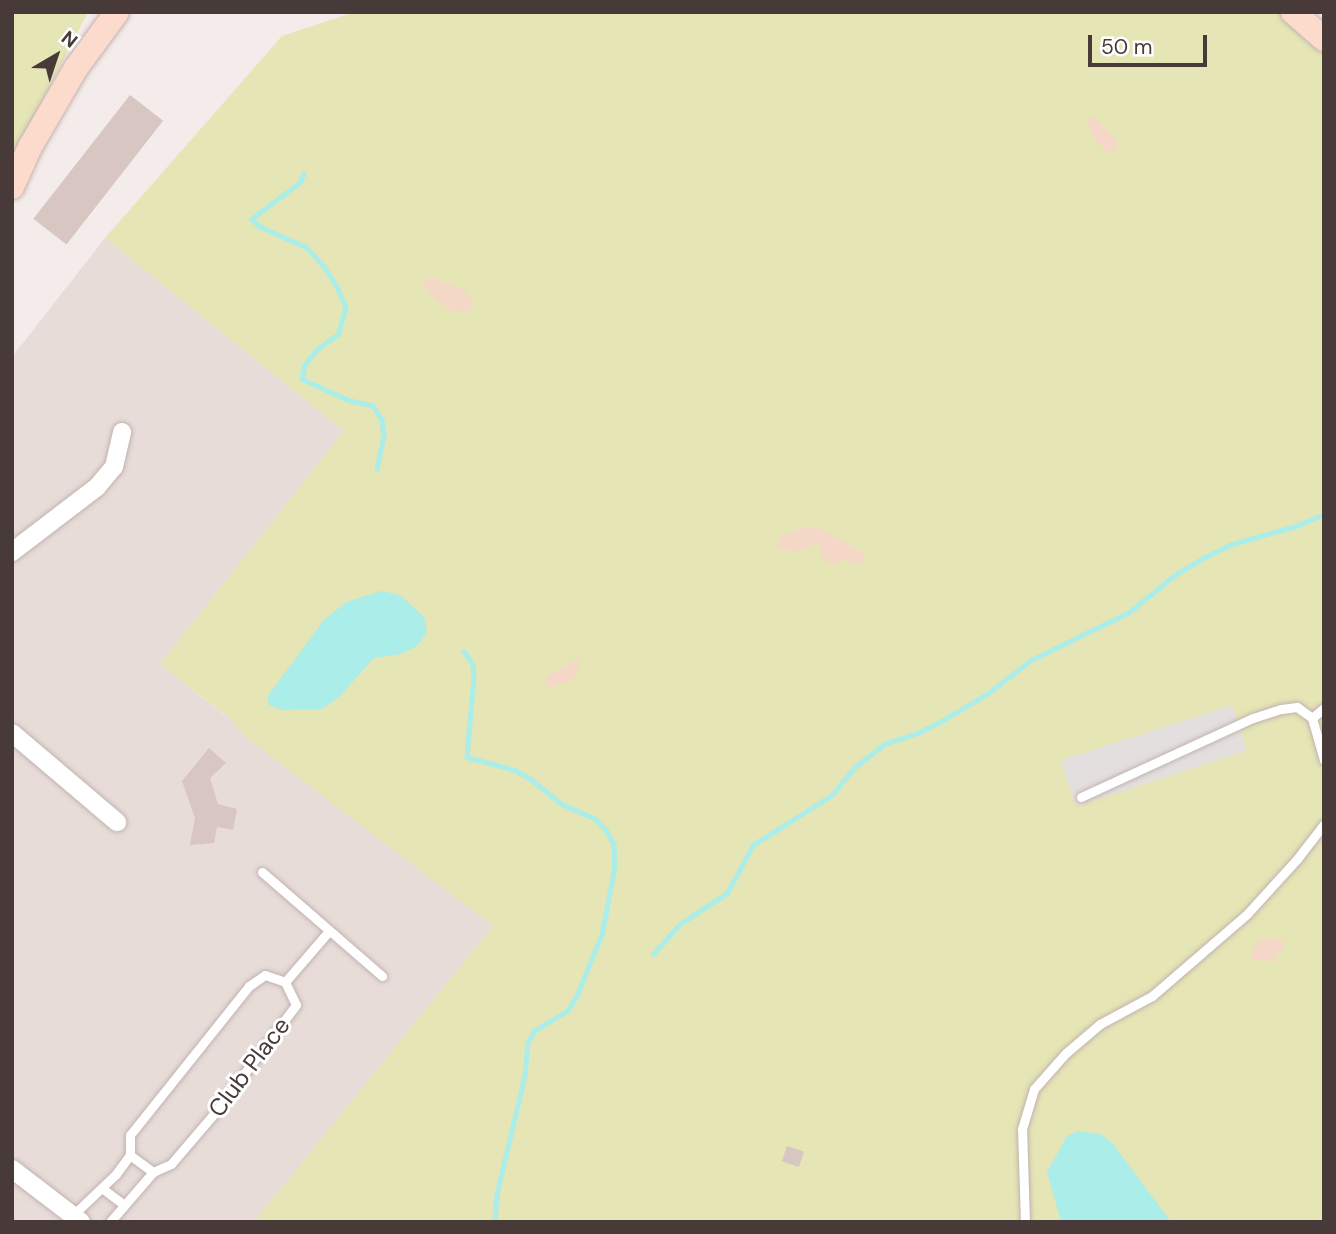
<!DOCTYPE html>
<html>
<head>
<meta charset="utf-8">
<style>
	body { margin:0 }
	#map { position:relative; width:1336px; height:1234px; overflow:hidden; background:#f4ecea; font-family:"DM Sans",sans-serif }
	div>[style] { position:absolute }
	.residential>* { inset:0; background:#e7dcd8 }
	.green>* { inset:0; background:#e5e5b5 }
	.sand>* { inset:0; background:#f5d7c8 }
	.parking>* { inset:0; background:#e3dfde; transform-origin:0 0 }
	.water>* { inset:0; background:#aaede9 }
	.stream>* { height:4.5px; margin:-2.25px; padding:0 2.25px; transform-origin:2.25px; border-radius:2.25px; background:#aaede9 }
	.building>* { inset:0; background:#d8c6c3; transform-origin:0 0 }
	.roads { filter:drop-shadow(0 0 2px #c2b3b0) drop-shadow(0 0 2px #c2b3b0) }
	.lane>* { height:9px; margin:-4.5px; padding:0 4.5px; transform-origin:4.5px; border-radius:4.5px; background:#fff }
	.street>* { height:18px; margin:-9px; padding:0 9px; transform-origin:9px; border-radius:9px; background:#fff }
	.secondary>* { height:24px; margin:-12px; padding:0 12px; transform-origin:12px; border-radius:12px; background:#fcdacc }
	span { translate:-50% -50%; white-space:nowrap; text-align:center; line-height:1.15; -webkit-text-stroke:6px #fff; paint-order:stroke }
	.street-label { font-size:24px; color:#473a38 }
	.frame { position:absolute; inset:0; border:14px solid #473a38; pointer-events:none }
	.north { position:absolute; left:21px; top:21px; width:70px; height:70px; -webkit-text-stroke:5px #fff; paint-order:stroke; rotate:39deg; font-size:19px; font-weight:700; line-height:28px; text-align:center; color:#473a38 }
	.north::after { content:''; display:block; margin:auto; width:24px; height:32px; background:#473a38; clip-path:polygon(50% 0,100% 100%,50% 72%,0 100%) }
	.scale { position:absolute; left:1088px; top:35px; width:119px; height:32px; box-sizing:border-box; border:4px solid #473a38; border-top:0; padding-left:9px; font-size:21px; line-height:24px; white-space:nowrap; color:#473a38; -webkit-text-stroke:5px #fff; paint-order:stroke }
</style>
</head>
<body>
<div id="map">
	<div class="residential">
		<i style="clip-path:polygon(105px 238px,344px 431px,160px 664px,493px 926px,254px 1222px,12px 1222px,12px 357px)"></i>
	</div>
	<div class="green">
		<i style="clip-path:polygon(12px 12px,88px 12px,12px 160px)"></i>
		<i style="clip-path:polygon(355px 12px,1282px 12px,1324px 51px,1324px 1222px,254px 1222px,493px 926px,248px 739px,227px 716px,160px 664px,344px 431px,105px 238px,282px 36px)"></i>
	</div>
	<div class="sand">
		<i style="clip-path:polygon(1094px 116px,1117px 141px,1117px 150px,1106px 151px,1095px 139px,1087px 124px,1090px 117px)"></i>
		<i style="clip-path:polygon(431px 277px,465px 291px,472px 300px,470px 311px,453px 312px,434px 298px,422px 283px)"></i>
		<i style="clip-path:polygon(808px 527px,823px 530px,845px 542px,865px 555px,865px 561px,857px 565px,845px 559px,837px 563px,827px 562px,821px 557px,822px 547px,816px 544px,796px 552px,779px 548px,777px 544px,782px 535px)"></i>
		<i style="clip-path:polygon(579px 659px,576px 678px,553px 687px,545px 686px,546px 677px)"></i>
		<i style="clip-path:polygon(1275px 938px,1283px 941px,1284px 946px,1273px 961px,1252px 960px,1250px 955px,1259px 941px)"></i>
	</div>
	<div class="parking">
		<i style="left:1232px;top:705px;width:48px;height:180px;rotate:72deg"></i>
	</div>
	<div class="water">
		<i style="clip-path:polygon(381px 591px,400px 595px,424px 617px,427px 632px,417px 646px,401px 654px,374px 658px,339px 697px,322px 709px,282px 710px,269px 705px,267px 697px,324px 620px,346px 602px)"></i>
		<i style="clip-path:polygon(1077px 1131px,1101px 1134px,1113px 1144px,1171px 1222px,1061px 1222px,1047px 1172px,1067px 1136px)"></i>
	</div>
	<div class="stream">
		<i style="left:304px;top:173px;width:11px;rotate:112deg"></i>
		<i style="left:300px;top:183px;width:60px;rotate:143.1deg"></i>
		<i style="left:252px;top:219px;width:10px;rotate:45deg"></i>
		<i style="left:259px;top:226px;width:51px;rotate:24.1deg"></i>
		<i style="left:306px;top:247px;width:26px;rotate:47deg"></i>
		<i style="left:324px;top:266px;width:25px;rotate:58deg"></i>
		<i style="left:337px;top:287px;width:22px;rotate:66deg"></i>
		<i style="left:346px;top:307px;width:28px;rotate:105deg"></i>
		<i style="left:339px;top:334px;width:27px;rotate:144deg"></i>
		<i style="left:317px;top:350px;width:19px;rotate:129deg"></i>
		<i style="left:305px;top:365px;width:14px;rotate:102deg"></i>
		<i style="left:302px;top:379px;width:51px;rotate:24.5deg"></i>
		<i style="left:348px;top:400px;width:26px;rotate:13deg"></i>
		<i style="left:373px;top:406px;width:17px;rotate:57deg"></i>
		<i style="left:382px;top:420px;width:16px;rotate:83deg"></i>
		<i style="left:384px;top:436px;width:33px;rotate:102deg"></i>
		<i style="left:464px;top:651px;width:17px;rotate:57deg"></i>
		<i style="left:473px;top:665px;width:12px;rotate:85deg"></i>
		<i style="left:474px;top:677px;width:80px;rotate:95deg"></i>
		<i style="left:467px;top:757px;width:50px;rotate:15.2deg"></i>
		<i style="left:515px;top:770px;width:20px;rotate:30deg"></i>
		<i style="left:532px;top:780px;width:38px;rotate:39deg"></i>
		<i style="left:562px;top:804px;width:36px;rotate:24deg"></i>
		<i style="left:595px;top:819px;width:16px;rotate:45deg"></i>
		<i style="left:606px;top:830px;width:16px;rotate:60deg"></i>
		<i style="left:614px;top:844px;width:23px;rotate:88deg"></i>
		<i style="left:615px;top:867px;width:69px;rotate:100.8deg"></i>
		<i style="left:602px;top:935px;width:66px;rotate:112.3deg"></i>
		<i style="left:577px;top:996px;width:17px;rotate:121deg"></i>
		<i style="left:568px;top:1011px;width:39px;rotate:149deg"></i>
		<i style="left:535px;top:1031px;width:13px;rotate:122deg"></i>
		<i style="left:528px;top:1042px;width:34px;rotate:95deg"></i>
		<i style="left:525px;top:1076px;width:121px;rotate:103.3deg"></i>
		<i style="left:497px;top:1194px;width:28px;rotate:94deg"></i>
		<i style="left:653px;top:954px;width:40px;rotate:-48deg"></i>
		<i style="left:680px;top:924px;width:56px;rotate:-33.4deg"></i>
		<i style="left:727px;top:893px;width:55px;rotate:-61.6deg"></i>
		<i style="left:753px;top:845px;width:93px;rotate:-32.3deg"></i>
		<i style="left:832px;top:795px;width:36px;rotate:-51deg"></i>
		<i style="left:855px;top:767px;width:37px;rotate:-38deg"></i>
		<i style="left:884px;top:744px;width:36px;rotate:-18deg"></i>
		<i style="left:918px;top:733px;width:25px;rotate:-27deg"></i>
		<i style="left:940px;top:722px;width:55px;rotate:-30.8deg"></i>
		<i style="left:987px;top:694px;width:56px;rotate:-37.7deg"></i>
		<i style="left:1031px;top:660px;width:108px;rotate:-25.9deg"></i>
		<i style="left:1128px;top:613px;width:60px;rotate:-39deg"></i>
		<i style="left:1175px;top:575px;width:33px;rotate:-31deg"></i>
		<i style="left:1203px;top:558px;width:32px;rotate:-26deg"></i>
		<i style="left:1232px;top:544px;width:66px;rotate:-15.7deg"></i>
		<i style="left:1296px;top:526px;width:30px;rotate:-23deg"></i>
	</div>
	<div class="building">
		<i style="left:130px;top:95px;width:42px;height:157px;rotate:38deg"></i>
		<i style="clip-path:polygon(209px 748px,226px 763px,210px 778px,218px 804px,237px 809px,233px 830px,217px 827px,214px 843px,190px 845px,195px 818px,182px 781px)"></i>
		<i style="left:787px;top:1146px;width:18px;height:16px;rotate:19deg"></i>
	</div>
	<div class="roads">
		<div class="lane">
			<i style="left:1312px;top:718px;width:16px;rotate:-40deg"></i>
			<i style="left:1081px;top:797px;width:189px;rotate:-24.7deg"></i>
			<i style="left:1253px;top:718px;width:29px;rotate:-18deg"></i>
			<i style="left:1281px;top:709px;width:16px;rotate:-7deg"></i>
			<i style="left:1297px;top:707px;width:19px;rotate:36deg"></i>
			<i style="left:1312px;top:718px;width:44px;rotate:74.1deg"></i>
			<i style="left:262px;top:872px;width:159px;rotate:40.9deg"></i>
			<i style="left:285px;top:982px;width:67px;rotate:-49.2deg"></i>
			<i style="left:103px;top:1189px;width:26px;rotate:37deg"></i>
			<i style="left:73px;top:1215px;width:59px;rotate:-43.6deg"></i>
			<i style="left:116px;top:1174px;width:24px;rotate:-54deg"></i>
			<i style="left:130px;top:1155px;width:20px;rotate:-90deg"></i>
			<i style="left:130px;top:1135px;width:191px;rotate:-51.4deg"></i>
			<i style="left:249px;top:986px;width:19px;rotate:-35deg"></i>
			<i style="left:265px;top:975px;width:21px;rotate:19deg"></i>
			<i style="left:285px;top:982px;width:25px;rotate:64deg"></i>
			<i style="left:296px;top:1005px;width:139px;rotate:127.1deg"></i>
			<i style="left:212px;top:1116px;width:63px;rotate:130.5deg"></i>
			<i style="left:171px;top:1164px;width:20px;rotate:156deg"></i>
			<i style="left:153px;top:1172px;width:29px;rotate:-144deg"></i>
			<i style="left:110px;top:1222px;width:66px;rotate:-49.3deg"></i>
			<i style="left:1025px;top:1222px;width:93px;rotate:-91.8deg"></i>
			<i style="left:1022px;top:1129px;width:42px;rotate:-73.3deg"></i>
			<i style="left:1034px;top:1089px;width:48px;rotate:-48.4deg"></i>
			<i style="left:1066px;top:1053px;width:45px;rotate:-40.5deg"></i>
			<i style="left:1100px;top:1024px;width:59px;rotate:-28.3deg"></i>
			<i style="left:1152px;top:996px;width:125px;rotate:-40.8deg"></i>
			<i style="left:1247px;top:914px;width:74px;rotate:-47.7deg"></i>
			<i style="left:1297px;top:859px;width:44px;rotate:-52.4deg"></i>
		</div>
		<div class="street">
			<i style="left:12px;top:552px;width:107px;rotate:-37.4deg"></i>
			<i style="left:97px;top:487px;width:26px;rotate:-50deg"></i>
			<i style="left:114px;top:467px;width:36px;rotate:-77deg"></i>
			<i style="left:12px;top:733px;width:138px;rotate:40.3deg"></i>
			<i style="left:12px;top:1169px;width:87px;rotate:37.5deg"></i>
		</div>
		<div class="secondary">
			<i style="left:1293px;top:12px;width:41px;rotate:41.1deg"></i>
			<i style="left:12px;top:187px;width:44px;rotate:-65.8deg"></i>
			<i style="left:30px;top:147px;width:91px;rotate:-59.8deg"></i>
			<i style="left:76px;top:68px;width:69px;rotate:-53.8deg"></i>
		</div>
	</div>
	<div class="street-label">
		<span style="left:249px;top:1067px;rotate:-53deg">Club Place</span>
	</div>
	<div class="frame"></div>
	<div class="north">N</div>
	<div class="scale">50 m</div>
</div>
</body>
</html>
